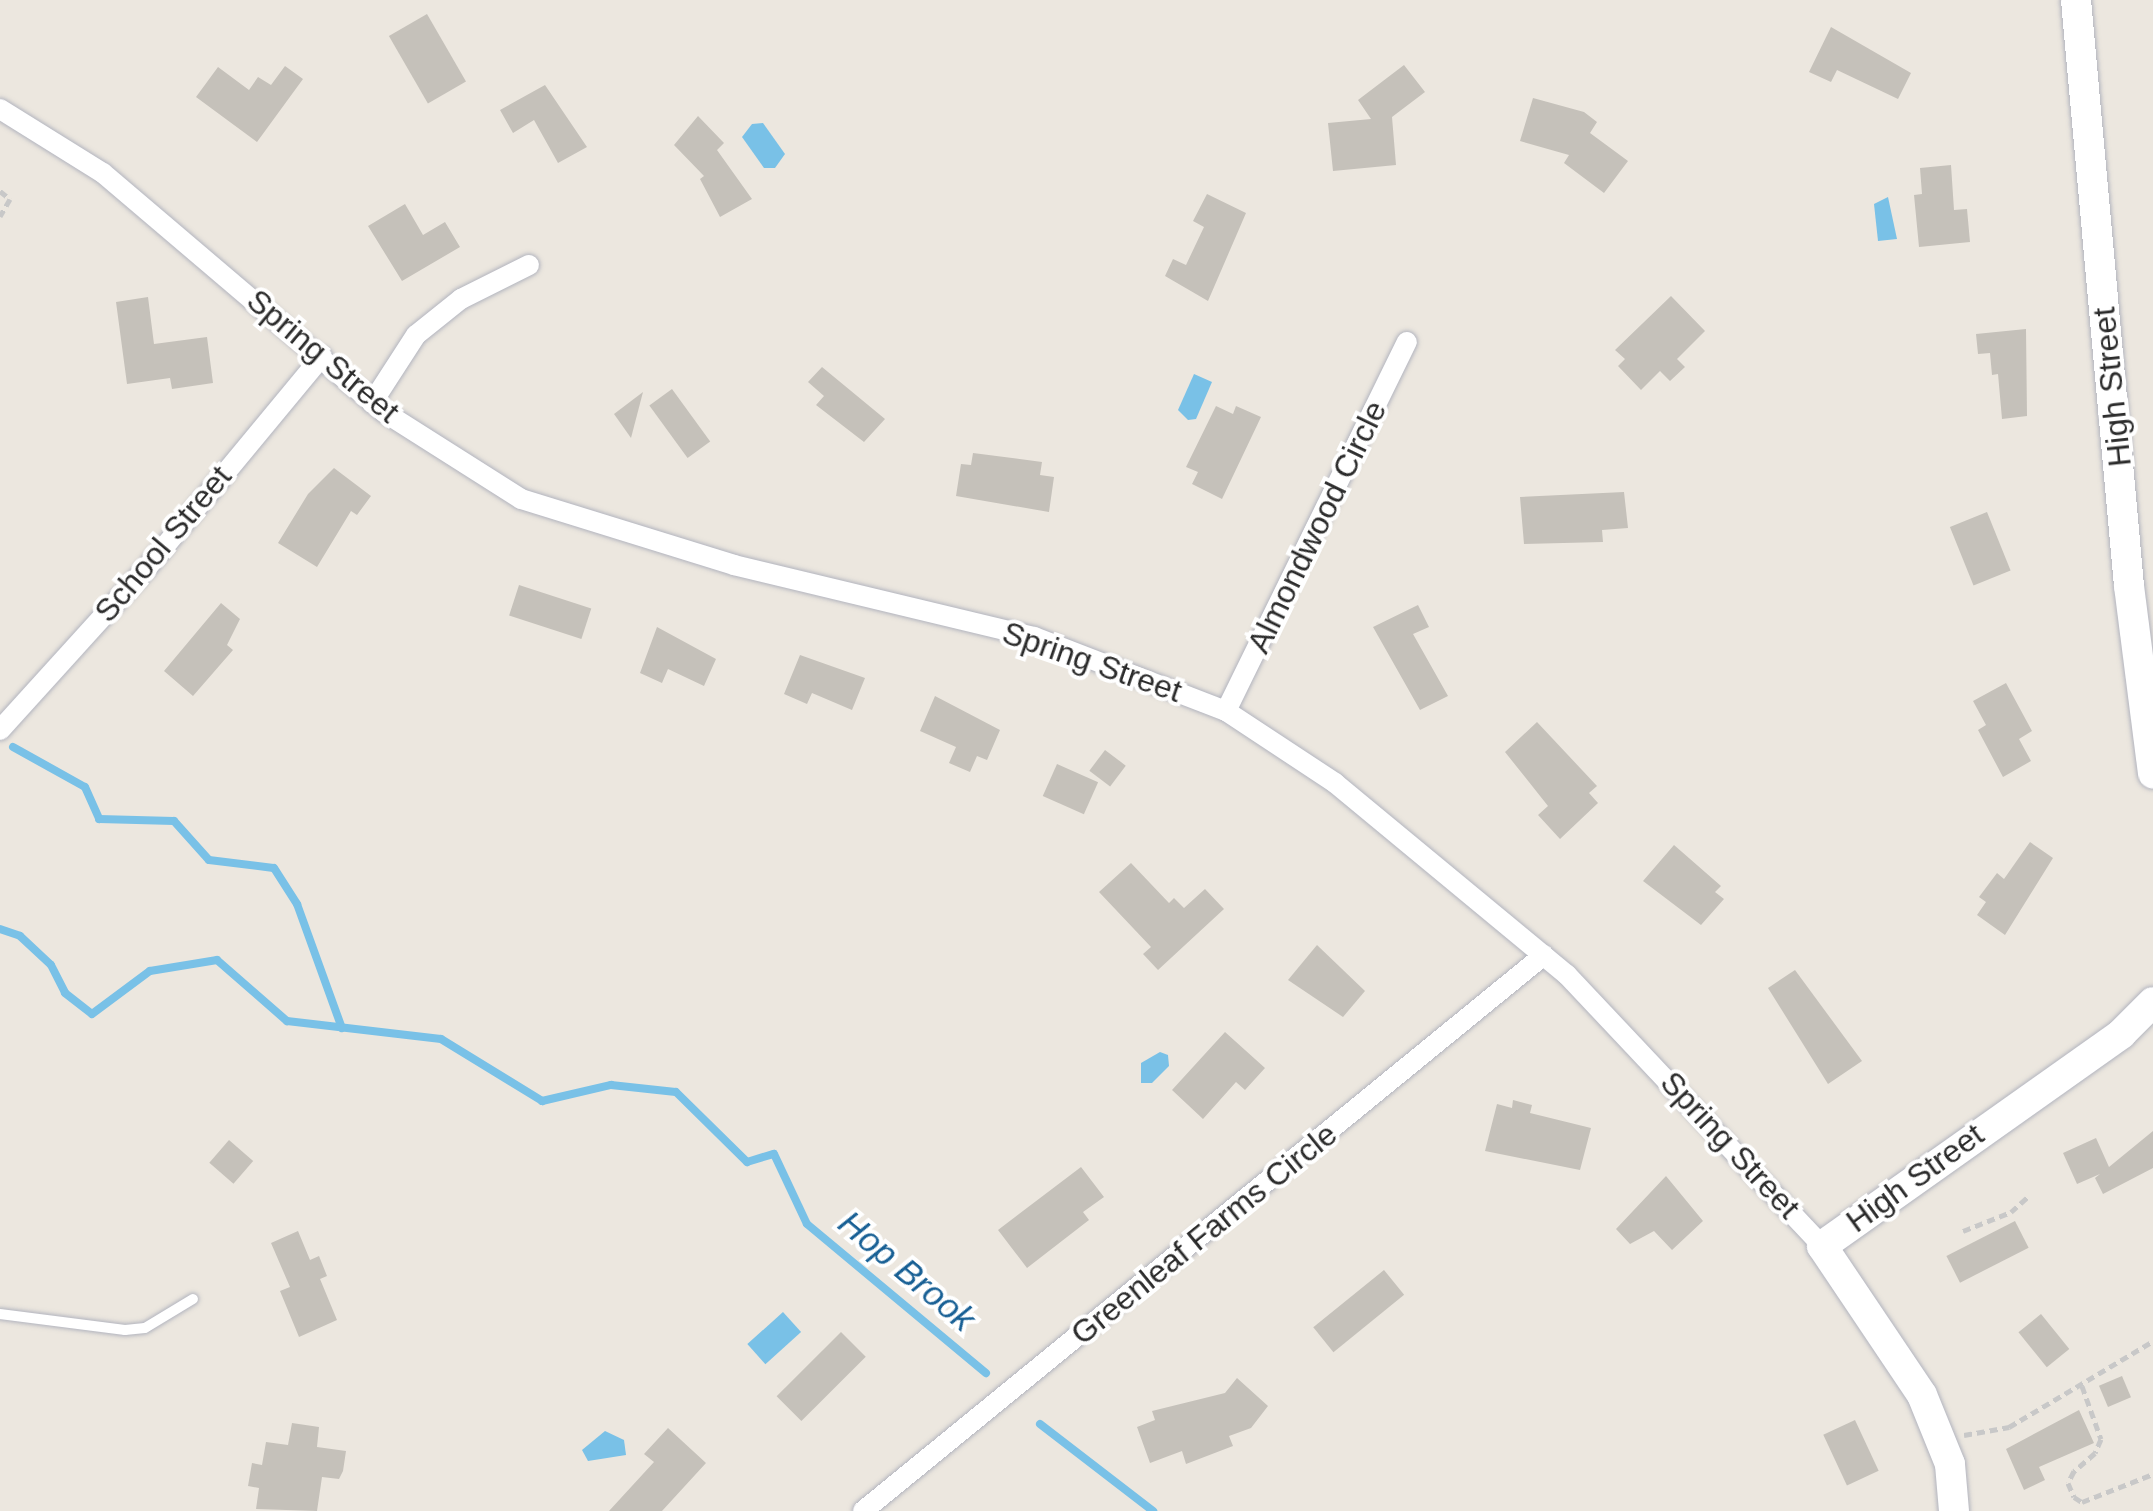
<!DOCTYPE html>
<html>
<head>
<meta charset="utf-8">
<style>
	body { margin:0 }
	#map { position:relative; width:2153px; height:1511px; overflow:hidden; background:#ece7df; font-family:Helvetica,sans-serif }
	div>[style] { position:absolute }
	.water>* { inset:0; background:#79c1e7; transform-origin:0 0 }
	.stream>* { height:8px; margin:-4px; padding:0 4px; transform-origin:4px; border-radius:4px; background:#79c1e7 }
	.building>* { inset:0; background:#c5c1ba; transform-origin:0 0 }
	.path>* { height:5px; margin-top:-2.5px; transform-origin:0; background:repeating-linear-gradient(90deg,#c8c8c8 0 8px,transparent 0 13px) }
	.roads { filter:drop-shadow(0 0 2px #b2b4be) drop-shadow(0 0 2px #b2b4be) }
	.lane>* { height:10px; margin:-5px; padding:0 5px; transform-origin:5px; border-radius:5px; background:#fff }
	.street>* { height:20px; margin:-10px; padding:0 10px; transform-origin:10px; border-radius:10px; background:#fff }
	.secondary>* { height:30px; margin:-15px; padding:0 15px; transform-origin:15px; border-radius:15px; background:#fff }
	span { translate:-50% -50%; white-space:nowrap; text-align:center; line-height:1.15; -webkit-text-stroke:8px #fff; paint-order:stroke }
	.street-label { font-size:32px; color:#2b2b2b }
	.water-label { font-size:35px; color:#175f94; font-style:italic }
</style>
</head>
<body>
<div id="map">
	<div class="water">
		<i style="clip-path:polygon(763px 123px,785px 154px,775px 168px,764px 168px,742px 137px,752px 124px)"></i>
		<i style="clip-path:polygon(1888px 197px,1897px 239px,1878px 241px,1874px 204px)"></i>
		<i style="clip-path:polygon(1194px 374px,1212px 382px,1196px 419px,1188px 420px,1178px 410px)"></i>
		<i style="clip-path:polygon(1160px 1052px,1168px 1055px,1169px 1066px,1152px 1083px,1141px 1083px,1141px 1063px)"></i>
		<i style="left:783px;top:1312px;width:27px;height:48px;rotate:48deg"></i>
		<i style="clip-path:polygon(605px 1431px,624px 1440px,626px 1455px,588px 1461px,582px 1450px)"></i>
	</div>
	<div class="stream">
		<i style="left:13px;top:747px;width:82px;rotate:29.1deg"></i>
		<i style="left:85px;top:787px;width:35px;rotate:66deg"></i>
		<i style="left:99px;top:819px;width:75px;rotate:1.5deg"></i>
		<i style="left:174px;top:821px;width:52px;rotate:48.1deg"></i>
		<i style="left:209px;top:860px;width:65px;rotate:7deg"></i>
		<i style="left:274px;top:868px;width:43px;rotate:57.4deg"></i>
		<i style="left:297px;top:904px;width:132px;rotate:70.1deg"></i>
		<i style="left:0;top:929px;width:21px;rotate:19deg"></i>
		<i style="left:20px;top:936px;width:42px;rotate:43.1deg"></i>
		<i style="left:51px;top:965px;width:31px;rotate:63deg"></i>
		<i style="left:65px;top:993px;width:34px;rotate:38deg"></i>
		<i style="left:92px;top:1014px;width:72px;rotate:-36.6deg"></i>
		<i style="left:150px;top:971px;width:68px;rotate:-9.3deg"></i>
		<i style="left:217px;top:960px;width:93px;rotate:41.1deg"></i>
		<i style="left:287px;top:1021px;width:155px;rotate:6.7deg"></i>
		<i style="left:441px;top:1039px;width:119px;rotate:31.5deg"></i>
		<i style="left:542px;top:1101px;width:71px;rotate:-13.1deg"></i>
		<i style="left:611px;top:1085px;width:65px;rotate:6.1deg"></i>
		<i style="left:676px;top:1092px;width:100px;rotate:44.6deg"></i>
		<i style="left:747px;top:1162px;width:28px;rotate:-17deg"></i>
		<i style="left:774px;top:1154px;width:77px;rotate:64.8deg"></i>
		<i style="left:807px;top:1224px;width:233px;rotate:39.8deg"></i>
		<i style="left:1040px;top:1424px;width:143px;rotate:37.6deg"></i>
	</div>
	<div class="building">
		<i style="left:427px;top:14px;width:78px;height:44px;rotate:60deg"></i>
		<i style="clip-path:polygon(1831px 27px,1911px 73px,1898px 99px,1837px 70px,1831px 82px,1809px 72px)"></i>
		<i style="clip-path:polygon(1404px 65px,1425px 92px,1392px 117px,1396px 165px,1333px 171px,1328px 123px,1371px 119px,1358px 100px)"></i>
		<i style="clip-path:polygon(285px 66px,303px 79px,257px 142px,196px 97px,218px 67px,249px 90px,258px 77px,271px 85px)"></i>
		<i style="clip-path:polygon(545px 85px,587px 147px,558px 163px,534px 120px,513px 133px,500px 110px)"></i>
		<i style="clip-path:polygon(1533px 98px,1584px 112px,1597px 122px,1590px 133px,1628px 161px,1604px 193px,1564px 163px,1569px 155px,1520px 141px)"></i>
		<i style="clip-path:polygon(698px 116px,724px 143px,717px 150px,752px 199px,720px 217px,700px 179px,704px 176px,674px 145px)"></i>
		<i style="clip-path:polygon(1951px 165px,1954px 210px,1967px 209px,1970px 242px,1919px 247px,1914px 195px,1922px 194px,1920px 168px)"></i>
		<i style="clip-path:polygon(1207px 194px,1246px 213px,1208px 301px,1165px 276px,1173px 259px,1186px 265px,1204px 227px,1193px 221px)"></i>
		<i style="clip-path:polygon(405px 204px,423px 235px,445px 222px,460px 247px,402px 281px,368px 226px)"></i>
		<i style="clip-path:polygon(1671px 296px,1705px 331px,1677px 359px,1685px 367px,1670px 381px,1660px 371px,1641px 390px,1618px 366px,1625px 359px,1615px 350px)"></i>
		<i style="clip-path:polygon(148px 297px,154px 344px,207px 337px,213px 383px,172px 389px,170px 378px,127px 384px,116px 302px)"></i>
		<i style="clip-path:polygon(2026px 329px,2027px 416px,2002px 419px,1998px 374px,1992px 375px,1990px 353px,1978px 354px,1976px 334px)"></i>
		<i style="clip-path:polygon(822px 367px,885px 419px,864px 442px,816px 405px,824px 396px,808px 382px)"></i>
		<i style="left:672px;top:389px;width:65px;height:28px;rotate:54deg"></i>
		<i style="clip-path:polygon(643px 392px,631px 438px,614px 414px)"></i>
		<i style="clip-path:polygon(1216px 406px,1233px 414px,1236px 406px,1261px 417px,1222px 499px,1192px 484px,1198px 472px,1186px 467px)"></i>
		<i style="clip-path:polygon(973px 453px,1042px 462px,1040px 475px,1054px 477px,1049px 512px,956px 496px,961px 464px,971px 465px)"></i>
		<i style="clip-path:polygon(334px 468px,371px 496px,357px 515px,351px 511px,317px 567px,278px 543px,308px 494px)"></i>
		<i style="clip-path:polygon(1624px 492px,1628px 528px,1602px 530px,1603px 542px,1524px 544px,1520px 497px)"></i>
		<i style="left:1987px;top:512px;width:63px;height:40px;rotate:68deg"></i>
		<i style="left:519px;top:585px;width:76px;height:32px;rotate:18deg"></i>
		<i style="clip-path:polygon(221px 603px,240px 619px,227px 645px,233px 650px,193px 696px,164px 671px)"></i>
		<i style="clip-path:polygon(1418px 605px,1429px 627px,1413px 634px,1448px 696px,1420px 710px,1373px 627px)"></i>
		<i style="clip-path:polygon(657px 627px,716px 659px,704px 686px,668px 669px,662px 683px,640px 673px)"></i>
		<i style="clip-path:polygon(800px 655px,865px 678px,852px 710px,812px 693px,807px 704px,784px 694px)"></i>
		<i style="clip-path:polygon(2006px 683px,2032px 731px,2019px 739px,2031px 761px,2003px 777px,1978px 730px,1986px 725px,1973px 701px)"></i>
		<i style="clip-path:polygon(935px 696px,1000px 730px,987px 760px,977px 756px,970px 772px,949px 763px,956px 747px,920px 731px)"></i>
		<i style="clip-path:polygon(1537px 722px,1597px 786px,1589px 793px,1598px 803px,1560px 839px,1538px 815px,1548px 806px,1505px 752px)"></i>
		<i style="left:1105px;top:750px;width:26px;height:26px;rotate:37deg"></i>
		<i style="left:1057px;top:764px;width:45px;height:35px;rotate:24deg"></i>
		<i style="clip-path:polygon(2030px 842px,2053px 858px,2005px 935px,1977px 915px,1986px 902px,1979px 897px,1997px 873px,2004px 879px)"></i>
		<i style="clip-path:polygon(1674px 845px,1721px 886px,1715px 892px,1724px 899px,1701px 925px,1643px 881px)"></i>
		<i style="clip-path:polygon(1131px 863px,1169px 903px,1174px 898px,1184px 908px,1205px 889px,1224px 909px,1158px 970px,1143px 954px,1151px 947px,1099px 892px)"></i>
		<i style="clip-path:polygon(1317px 945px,1365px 991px,1343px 1017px,1288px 980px)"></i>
		<i style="clip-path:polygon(1795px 970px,1862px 1061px,1828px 1084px,1768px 988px)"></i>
		<i style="clip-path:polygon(1225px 1032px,1265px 1068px,1245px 1090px,1236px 1082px,1203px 1119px,1172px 1090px)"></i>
		<i style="clip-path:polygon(1513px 1100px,1532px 1105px,1530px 1113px,1591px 1128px,1580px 1170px,1485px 1151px,1497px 1104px,1512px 1108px)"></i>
		<i style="clip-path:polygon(2153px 1131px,2153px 1168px,2103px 1194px,2095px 1178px,2100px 1174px,2077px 1184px,2063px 1153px,2096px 1138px,2109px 1167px)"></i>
		<i style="left:229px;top:1140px;width:32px;height:30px;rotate:41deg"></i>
		<i style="clip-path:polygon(1081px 1167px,1104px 1197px,1083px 1212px,1089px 1220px,1027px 1268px,998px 1230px)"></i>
		<i style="clip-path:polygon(1666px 1176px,1703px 1221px,1672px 1250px,1654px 1231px,1630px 1244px,1616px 1229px)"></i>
		<i style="left:2015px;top:1221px;width:30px;height:77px;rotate:63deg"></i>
		<i style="clip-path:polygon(298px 1231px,310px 1260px,319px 1256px,327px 1276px,320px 1279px,337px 1320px,299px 1337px,280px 1291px,290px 1287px,271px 1243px)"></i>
		<i style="left:1384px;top:1270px;width:32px;height:91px;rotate:51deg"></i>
		<i style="left:2041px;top:1314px;width:45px;height:29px;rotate:51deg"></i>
		<i style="left:841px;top:1332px;width:35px;height:91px;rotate:45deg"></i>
		<i style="left:2122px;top:1376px;width:23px;height:25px;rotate:67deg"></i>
		<i style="clip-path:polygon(1237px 1378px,1268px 1406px,1251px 1428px,1229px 1436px,1233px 1446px,1186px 1464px,1182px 1451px,1150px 1463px,1137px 1427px,1155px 1420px,1152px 1411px,1225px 1393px)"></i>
		<i style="clip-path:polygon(2079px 1410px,2094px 1443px,2039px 1467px,2045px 1480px,2024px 1490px,2006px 1449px)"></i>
		<i style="left:1855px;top:1420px;width:56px;height:35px;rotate:65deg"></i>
		<i style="clip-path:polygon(292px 1423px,319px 1427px,317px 1447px,346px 1451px,343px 1471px,339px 1479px,322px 1477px,317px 1511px,256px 1509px,259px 1488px,248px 1486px,252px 1463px,262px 1465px,266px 1442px,288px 1445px)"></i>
		<i style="clip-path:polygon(668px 1428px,706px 1463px,662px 1511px,609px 1511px,654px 1462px,644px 1454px)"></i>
	</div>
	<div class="path">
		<i style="left:0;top:191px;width:13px;rotate:39deg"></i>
		<i style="left:10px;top:199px;width:20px;rotate:120deg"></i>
		<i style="left:1963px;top:1231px;width:52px;rotate:-21.6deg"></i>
		<i style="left:2011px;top:1212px;width:24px;rotate:-42deg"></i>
		<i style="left:2082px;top:1386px;width:56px;rotate:70.3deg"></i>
		<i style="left:2101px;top:1439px;width:15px;rotate:113deg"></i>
		<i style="left:2095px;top:1453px;width:28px;rotate:139deg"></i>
		<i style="left:2074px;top:1471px;width:13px;rotate:117deg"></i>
		<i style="left:2068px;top:1483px;width:15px;rotate:67deg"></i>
		<i style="left:2074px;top:1497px;width:9px;rotate:32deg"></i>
		<i style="left:2082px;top:1502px;width:76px;rotate:-21.5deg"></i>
		<i style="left:1964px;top:1435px;width:46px;rotate:-10.1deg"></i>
		<i style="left:2009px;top:1427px;width:168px;rotate:-30.8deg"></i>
	</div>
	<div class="roads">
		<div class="lane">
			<i style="left:0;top:1314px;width:126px;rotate:7.3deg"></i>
			<i style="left:125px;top:1330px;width:20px;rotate:-6deg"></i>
			<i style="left:145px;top:1328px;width:56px;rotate:-31.1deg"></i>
		</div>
		<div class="street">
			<i style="left:0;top:109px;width:121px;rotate:31.9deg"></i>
			<i style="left:103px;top:173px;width:369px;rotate:40.4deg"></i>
			<i style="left:384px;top:412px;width:162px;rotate:32.4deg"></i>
			<i style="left:521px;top:499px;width:223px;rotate:17.2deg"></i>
			<i style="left:734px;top:565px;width:309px;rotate:13.5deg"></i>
			<i style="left:1034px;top:637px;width:206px;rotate:21.1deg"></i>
			<i style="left:1226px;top:711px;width:131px;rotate:33.4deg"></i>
			<i style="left:1335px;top:783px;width:301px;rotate:39.6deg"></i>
			<i style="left:1567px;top:975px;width:372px;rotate:46.7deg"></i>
			<i style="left:372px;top:403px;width:81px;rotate:-57.1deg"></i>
			<i style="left:416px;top:335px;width:58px;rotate:-38.7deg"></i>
			<i style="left:461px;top:299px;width:76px;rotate:-26.6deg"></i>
			<i style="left:1226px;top:711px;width:411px;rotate:-63.9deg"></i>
			<i style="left:0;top:730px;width:217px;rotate:-47.8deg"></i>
			<i style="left:146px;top:569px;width:276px;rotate:-50.4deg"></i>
			<i style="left:863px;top:1511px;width:879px;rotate:-39.23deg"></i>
		</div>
		<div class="secondary">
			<i style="left:2076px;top:0;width:588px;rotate:84.83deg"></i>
			<i style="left:2129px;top:586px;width:189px;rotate:82.7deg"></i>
			<i style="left:1954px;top:1511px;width:47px;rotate:-94.9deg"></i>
			<i style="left:1950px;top:1464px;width:74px;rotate:-112.1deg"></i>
			<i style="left:1922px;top:1395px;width:179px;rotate:-123.9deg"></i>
			<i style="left:1822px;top:1246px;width:367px;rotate:-35.3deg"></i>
			<i style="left:2121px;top:1034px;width:45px;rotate:-45deg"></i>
		</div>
	</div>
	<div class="street-label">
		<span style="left:323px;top:356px;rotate:40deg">Spring Street</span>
		<span style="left:2112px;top:387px;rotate:-96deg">High Street</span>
		<span style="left:1317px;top:527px;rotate:-64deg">Almondwood Circle</span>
		<span style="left:163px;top:544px;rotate:-50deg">School Street</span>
		<span style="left:1092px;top:662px;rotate:19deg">Spring Street</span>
		<span style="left:1730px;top:1145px;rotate:47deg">Spring Street</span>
		<span style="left:1915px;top:1178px;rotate:-36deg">High Street</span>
		<span style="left:1204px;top:1234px;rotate:-39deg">Greenleaf Farms Circle</span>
	</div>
	<div class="water-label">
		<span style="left:907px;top:1271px;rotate:40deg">Hop Brook</span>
	</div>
</div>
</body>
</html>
